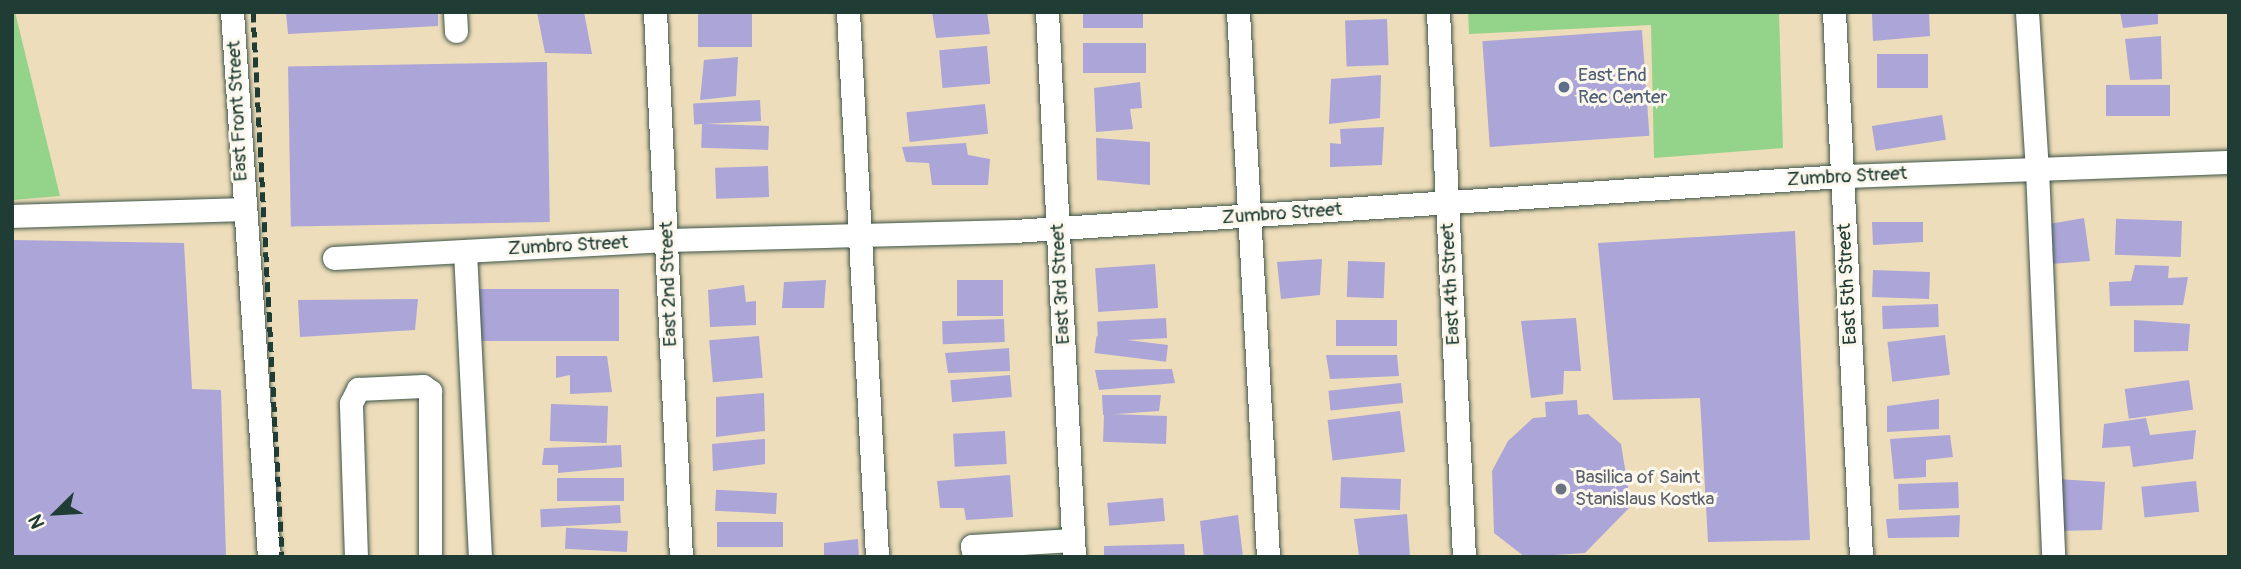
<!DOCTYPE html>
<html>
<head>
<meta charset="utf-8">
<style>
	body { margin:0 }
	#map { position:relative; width:2241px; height:569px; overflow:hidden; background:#eeddba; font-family:Pangolin,sans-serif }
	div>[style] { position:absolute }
	.green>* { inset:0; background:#94d48a }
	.building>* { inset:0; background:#aca5d8; transform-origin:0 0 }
	.roads { filter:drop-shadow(0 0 2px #3e5548) drop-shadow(0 0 2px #3e5548) }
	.minor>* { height:23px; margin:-11.5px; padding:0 11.5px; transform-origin:11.5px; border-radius:11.5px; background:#fff }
	.rail>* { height:5px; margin-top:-2.5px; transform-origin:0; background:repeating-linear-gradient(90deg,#1f3d34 0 10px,transparent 0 15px) }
	.dots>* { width:19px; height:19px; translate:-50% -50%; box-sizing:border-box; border:4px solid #fbf7ec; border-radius:50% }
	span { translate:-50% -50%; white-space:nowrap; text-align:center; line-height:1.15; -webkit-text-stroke:6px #fbf7ec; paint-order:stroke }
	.service-label { font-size:19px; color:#4e5e75 }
	.left { translate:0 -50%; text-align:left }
	.street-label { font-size:19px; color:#1f3d34 }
	.worship-label { font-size:19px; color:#5b616d }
	.frame { position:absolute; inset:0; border:14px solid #1f3d34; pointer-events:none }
	.north { position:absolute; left:21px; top:478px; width:70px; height:70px; -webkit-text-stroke:5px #fbf7ec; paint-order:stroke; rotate:246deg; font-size:19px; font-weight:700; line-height:28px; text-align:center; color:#1f3d34 }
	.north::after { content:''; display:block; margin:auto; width:24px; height:32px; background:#1f3d34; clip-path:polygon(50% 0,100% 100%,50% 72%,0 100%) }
</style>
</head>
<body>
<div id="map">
	<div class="green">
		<i style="clip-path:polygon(12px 12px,15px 12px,60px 196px,12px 200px)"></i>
		<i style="clip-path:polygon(1468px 12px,1779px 12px,1783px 148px,1654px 158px,1651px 25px,1469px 34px)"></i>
	</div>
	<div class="building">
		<i style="clip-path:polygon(286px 12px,438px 12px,438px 26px,288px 34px)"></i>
		<i style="clip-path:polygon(537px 12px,584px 12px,592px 54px,545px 53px)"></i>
		<i style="left:698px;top:12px;width:54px;height:35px"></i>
		<i style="clip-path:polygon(932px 12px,987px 12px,990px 34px,936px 38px)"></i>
		<i style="left:1083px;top:12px;width:60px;height:16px"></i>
		<i style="clip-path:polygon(1872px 12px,1929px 12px,1930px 36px,1873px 41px)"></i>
		<i style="clip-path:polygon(2120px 12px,2158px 12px,2158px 24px,2123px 28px)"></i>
		<i style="left:1387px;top:19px;width:46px;height:42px;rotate:88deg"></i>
		<i style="left:1642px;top:30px;width:106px;height:160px;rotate:86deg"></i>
		<i style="clip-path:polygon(2161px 36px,2162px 79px,2130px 80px,2125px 39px)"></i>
		<i style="left:1146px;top:43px;width:30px;height:63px;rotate:90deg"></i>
		<i style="left:987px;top:46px;width:38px;height:48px;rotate:85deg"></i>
		<i style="left:1928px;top:54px;width:34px;height:51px;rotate:90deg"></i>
		<i style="clip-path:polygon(738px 57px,736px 96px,700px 100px,704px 60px)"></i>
		<i style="left:547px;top:62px;width:160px;height:259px;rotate:89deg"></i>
		<i style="clip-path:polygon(1381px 75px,1380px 118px,1329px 124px,1331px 79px)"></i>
		<i style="clip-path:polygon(1140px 82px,1142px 108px,1130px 109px,1133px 129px,1096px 132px,1094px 88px)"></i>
		<i style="left:2170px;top:85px;width:31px;height:64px;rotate:90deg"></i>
		<i style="left:760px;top:100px;width:21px;height:67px;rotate:87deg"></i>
		<i style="left:985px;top:104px;width:30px;height:79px;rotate:84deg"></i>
		<i style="left:1942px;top:115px;width:25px;height:71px;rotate:81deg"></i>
		<i style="left:769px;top:126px;width:24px;height:67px;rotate:92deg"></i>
		<i style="clip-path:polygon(1384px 127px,1382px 165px,1330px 167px,1330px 143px,1341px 144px,1340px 129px)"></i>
		<i style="clip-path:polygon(1096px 138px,1150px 142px,1150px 185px,1097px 180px)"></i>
		<i style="clip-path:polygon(966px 143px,968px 155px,990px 159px,988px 185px,932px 185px,929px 163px,906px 162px,902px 147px)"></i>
		<i style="left:768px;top:166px;width:31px;height:53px;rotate:88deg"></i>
		<i style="clip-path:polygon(2084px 218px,2090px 261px,2051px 264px,2049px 224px)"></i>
		<i style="left:2182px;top:221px;width:36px;height:66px;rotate:92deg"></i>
		<i style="clip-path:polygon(1872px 222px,1923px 222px,1923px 242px,1873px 245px)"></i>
		<i style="clip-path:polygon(1795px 231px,1810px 540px,1708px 542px,1700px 398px,1613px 400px,1598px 243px)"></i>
		<i style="clip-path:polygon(12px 240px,184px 243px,192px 389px,221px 390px,226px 557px,12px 557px)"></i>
		<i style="clip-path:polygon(1322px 259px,1320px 295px,1281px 299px,1277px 262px)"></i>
		<i style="left:1348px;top:261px;width:37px;height:36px;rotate:2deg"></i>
		<i style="left:1155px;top:264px;width:44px;height:60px;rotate:86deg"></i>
		<i style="clip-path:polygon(2135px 265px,2169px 266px,2168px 278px,2188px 277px,2183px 305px,2110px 306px,2109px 282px,2131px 281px)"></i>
		<i style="left:1930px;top:272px;width:27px;height:57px;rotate:92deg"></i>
		<i style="clip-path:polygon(826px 280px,824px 308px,782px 308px,784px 282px)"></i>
		<i style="left:1003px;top:280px;width:36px;height:46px;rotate:90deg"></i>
		<i style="clip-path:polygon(744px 285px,746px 302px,756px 301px,756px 325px,710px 327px,708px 290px)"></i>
		<i style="left:619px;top:289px;width:52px;height:145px;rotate:90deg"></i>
		<i style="clip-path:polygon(418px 299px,415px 330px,300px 337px,298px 300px)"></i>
		<i style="left:1938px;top:304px;width:23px;height:56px;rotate:88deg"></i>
		<i style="left:1166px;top:318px;width:20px;height:69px;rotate:87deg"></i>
		<i style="clip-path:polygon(1576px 318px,1581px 371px,1564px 371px,1563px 394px,1531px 398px,1521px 321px)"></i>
		<i style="left:1004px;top:319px;width:23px;height:62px;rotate:88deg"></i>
		<i style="left:1397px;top:320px;width:26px;height:61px;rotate:90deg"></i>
		<i style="clip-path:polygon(2134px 320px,2190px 324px,2188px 351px,2134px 352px)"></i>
		<i style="left:1945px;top:335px;width:40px;height:58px;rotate:83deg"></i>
		<i style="left:759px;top:336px;width:42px;height:50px;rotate:85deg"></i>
		<i style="left:1168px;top:345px;width:17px;height:72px;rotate:97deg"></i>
		<i style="clip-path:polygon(1009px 348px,1010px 371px,948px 373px,945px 353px)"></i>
		<i style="clip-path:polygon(1326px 355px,1397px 355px,1399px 376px,1330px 379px)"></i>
		<i style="clip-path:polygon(556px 356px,607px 356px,612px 392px,570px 394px,570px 375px,556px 378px)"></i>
		<i style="clip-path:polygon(1172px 369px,1175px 383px,1099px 390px,1095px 370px)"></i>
		<i style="left:1010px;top:375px;width:22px;height:60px;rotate:85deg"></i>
		<i style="left:2189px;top:380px;width:30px;height:65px;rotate:82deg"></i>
		<i style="left:1401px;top:383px;width:20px;height:73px;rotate:84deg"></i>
		<i style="clip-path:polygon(764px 393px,765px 431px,716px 437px,716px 397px)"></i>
		<i style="clip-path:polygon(1102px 395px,1161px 395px,1159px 411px,1103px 415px)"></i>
		<i style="clip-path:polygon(1939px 399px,1939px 429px,1887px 432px,1887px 406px)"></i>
		<i style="clip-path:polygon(1577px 400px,1578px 415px,1588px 414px,1621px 444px,1631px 506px,1585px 553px,1525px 557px,1494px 533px,1492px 471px,1508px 441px,1533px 418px,1546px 417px,1545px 402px)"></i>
		<i style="left:608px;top:406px;width:37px;height:57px;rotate:92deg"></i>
		<i style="left:1400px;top:411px;width:41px;height:73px;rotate:83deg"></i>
		<i style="left:1167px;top:416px;width:28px;height:63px;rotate:92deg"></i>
		<i style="clip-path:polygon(2146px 418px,2150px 435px,2196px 430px,2193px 459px,2133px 467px,2130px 446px,2102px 448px,2104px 424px)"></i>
		<i style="left:1005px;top:431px;width:33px;height:52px;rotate:87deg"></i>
		<i style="clip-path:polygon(1950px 435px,1953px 457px,1926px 460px,1926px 477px,1894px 479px,1890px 439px)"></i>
		<i style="clip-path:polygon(765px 439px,765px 464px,713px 471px,712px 444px)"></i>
		<i style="clip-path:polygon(621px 445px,622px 467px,558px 473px,558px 465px,542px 465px,544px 448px)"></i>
		<i style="clip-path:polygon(1010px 475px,1013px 517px,966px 520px,964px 508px,940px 508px,937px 481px)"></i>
		<i style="left:557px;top:478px;width:67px;height:23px"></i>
		<i style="left:1401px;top:479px;width:31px;height:60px;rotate:92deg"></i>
		<i style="clip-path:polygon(2057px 479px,2105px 482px,2102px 530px,2058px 531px)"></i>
		<i style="left:2196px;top:481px;width:31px;height:55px;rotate:84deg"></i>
		<i style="left:1958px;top:482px;width:26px;height:60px;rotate:88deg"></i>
		<i style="left:777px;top:493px;width:21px;height:61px;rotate:93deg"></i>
		<i style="left:1163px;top:498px;width:23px;height:56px;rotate:85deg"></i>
		<i style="left:620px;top:505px;width:18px;height:80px;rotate:87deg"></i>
		<i style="clip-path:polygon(1407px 514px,1410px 557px,1359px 556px,1354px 519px)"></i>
		<i style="clip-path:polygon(1238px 515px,1243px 557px,1204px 557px,1200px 521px)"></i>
		<i style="clip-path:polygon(1960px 515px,1959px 537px,1888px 538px,1886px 519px)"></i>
		<i style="left:717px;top:522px;width:66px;height:25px"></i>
		<i style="left:628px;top:531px;width:21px;height:62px;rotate:93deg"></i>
		<i style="clip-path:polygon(858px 539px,859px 557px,824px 557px,824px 543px)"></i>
		<i style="clip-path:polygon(1184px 544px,1185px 557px,1104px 557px,1104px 546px)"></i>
	</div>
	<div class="roads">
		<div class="minor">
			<i style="left:232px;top:12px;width:546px;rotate:86.12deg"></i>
			<i style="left:455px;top:12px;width:19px;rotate:87deg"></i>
			<i style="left:655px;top:12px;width:546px;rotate:87.27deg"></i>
			<i style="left:848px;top:12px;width:546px;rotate:86.95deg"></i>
			<i style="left:1047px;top:12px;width:546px;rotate:87.16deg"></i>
			<i style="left:1238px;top:12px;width:546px;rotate:86.85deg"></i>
			<i style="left:1438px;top:12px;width:546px;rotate:87.27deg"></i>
			<i style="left:1834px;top:12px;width:546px;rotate:87.16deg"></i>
			<i style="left:2027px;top:12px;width:157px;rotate:86.4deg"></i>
			<i style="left:2037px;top:169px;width:388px;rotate:87.6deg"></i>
			<i style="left:12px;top:216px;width:231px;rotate:-1.7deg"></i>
			<i style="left:465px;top:251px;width:306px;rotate:87.2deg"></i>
			<i style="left:334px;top:258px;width:333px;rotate:-3.1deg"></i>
			<i style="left:667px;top:240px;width:347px;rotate:-1.5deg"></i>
			<i style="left:1014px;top:231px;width:831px;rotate:-3.8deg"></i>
			<i style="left:1843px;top:176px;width:386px;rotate:-2.1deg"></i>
			<i style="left:356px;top:557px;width:154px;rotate:-91.9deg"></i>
			<i style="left:351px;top:403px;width:16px;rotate:-63deg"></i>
			<i style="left:358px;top:389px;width:65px;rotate:-2.6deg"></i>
			<i style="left:423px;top:386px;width:9px;rotate:36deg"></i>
			<i style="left:430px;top:391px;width:166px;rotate:90deg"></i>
			<i style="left:974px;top:557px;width:11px;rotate:-100deg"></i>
			<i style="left:972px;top:546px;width:101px;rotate:-3.4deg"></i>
		</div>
	</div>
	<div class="rail">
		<i style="left:253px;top:12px;width:546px;rotate:86.95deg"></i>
	</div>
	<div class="dots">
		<i style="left:1564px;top:87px;background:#5c6f8a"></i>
		<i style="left:1561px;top:489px;background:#6b7280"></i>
	</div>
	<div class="service-label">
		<span class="left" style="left:1578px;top:87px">East End<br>Rec Center</span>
	</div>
	<div class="street-label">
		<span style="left:238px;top:111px;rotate:-93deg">East Front Street</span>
		<span style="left:1847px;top:177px;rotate:-3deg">Zumbro Street</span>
		<span style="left:1282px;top:214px;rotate:-4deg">Zumbro Street</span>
		<span style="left:568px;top:246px;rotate:-3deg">Zumbro Street</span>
		<span style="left:669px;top:284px;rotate:-92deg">East 2nd Street</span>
		<span style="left:1061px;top:284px;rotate:-93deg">East 3rd Street</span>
		<span style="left:1451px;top:284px;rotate:-93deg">East 4th Street</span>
		<span style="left:1848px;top:284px;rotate:-93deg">East 5th Street</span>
	</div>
	<div class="worship-label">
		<span class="left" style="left:1575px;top:489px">Basilica of Saint<br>Stanislaus Kostka</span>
	</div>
	<div class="frame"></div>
	<div class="north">N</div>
</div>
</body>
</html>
